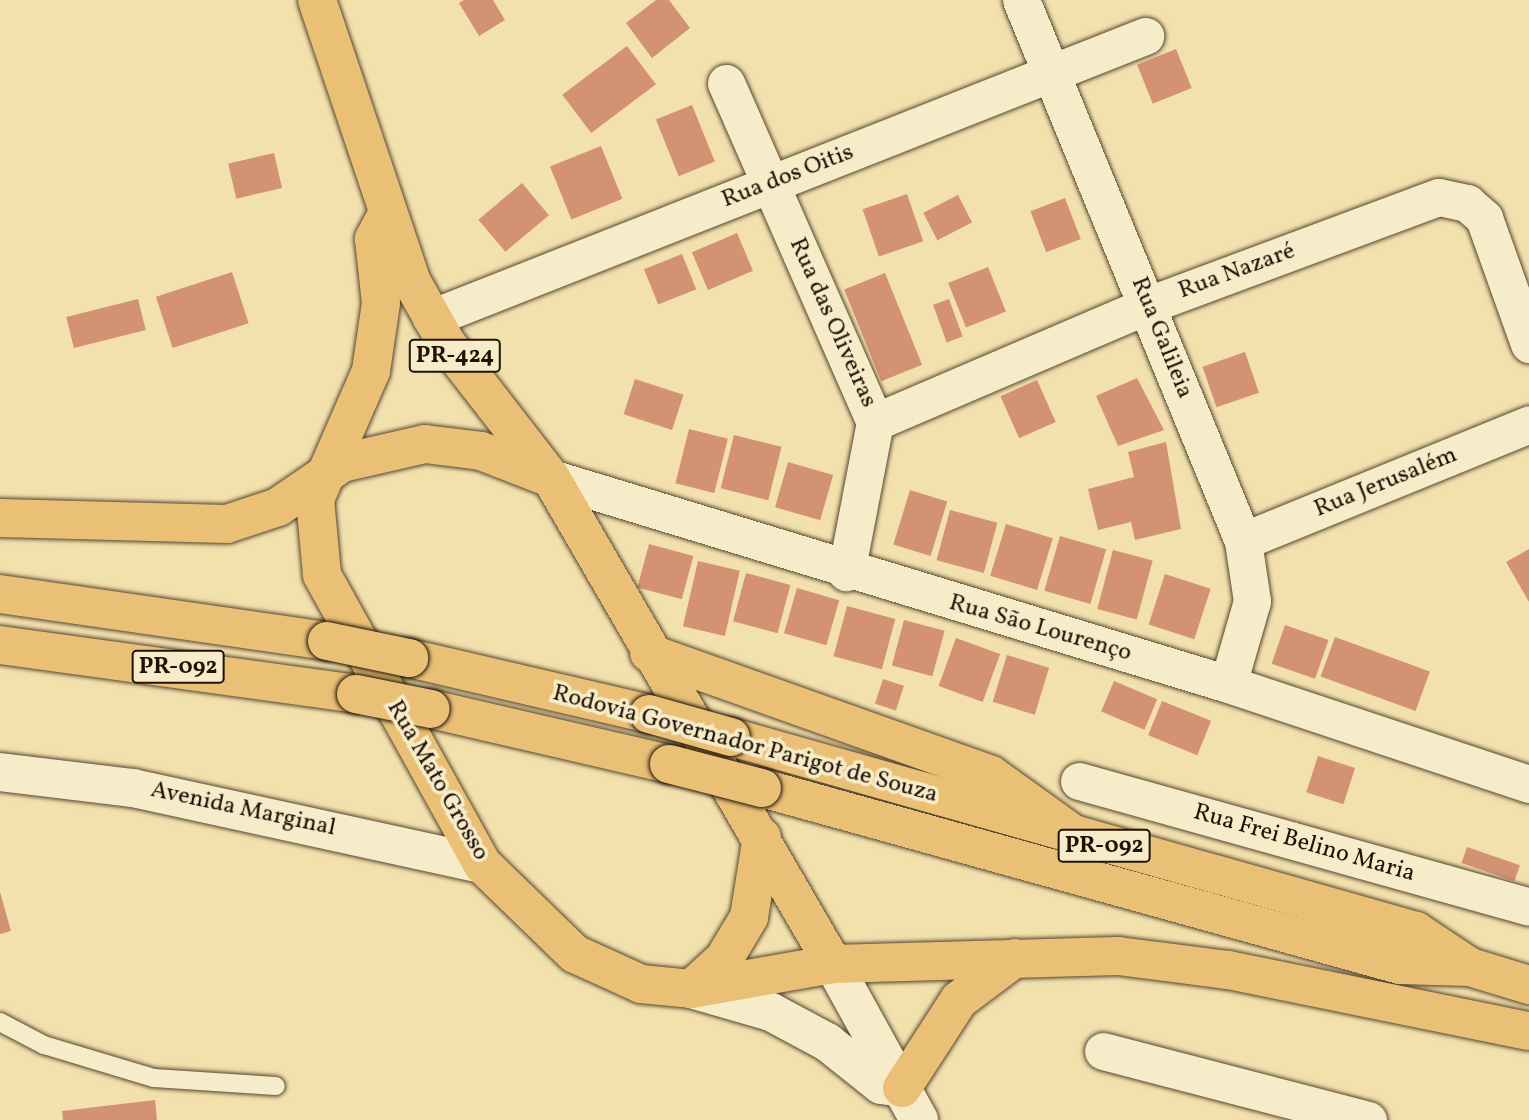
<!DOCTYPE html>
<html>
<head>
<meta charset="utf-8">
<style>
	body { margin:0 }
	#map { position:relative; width:1529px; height:1120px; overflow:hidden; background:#f3e1ad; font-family:Vollkorn,serif }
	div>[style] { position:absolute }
	.building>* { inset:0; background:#d39274; transform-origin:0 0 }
	.roads { filter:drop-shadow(0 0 2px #554630) drop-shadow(0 0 2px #554630) }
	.lane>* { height:18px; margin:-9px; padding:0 9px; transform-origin:9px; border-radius:9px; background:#f7ecca }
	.street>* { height:37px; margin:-18.5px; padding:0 18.5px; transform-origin:18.5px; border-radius:18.5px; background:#f7ecca }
	.secondary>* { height:38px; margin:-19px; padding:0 19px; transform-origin:19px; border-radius:19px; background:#f7ecca }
	.primary>* { height:38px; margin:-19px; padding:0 19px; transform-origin:19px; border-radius:19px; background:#eac076 }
	.bridges { filter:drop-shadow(0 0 2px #201306) drop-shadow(0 0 2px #201306) }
	.primary-bridge>* { height:38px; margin:-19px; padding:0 19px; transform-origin:19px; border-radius:19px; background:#eac076 }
	span { translate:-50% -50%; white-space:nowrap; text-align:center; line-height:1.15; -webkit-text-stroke:7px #f7ecca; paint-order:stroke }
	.shield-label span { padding:2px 5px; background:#f7ecca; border:2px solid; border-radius:5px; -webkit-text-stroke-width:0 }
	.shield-label { font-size:23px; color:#201306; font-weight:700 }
	.street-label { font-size:24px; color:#201306 }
</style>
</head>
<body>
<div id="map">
	<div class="building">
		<i style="clip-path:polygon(464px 0,493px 0,505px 20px,479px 36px,459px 3px)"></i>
		<i style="clip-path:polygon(656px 0,669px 0,690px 28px,652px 58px,626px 23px)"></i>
		<i style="left:627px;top:46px;width:48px;height:81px;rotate:53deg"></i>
		<i style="left:1176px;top:49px;width:42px;height:42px;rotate:68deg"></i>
		<i style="left:692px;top:105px;width:61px;height:39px;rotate:68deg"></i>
		<i style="left:601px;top:146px;width:57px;height:55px;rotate:68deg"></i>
		<i style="left:274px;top:153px;width:36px;height:47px;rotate:77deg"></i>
		<i style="left:522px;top:183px;width:42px;height:57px;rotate:50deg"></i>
		<i style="left:907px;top:194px;width:50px;height:47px;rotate:71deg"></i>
		<i style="left:958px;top:195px;width:31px;height:39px;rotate:63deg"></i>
		<i style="left:1065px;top:198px;width:44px;height:37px;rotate:69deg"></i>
		<i style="left:737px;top:233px;width:41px;height:49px;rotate:67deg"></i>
		<i style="left:682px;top:254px;width:38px;height:41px;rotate:68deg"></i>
		<i style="left:988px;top:267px;width:48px;height:43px;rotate:68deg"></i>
		<i style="left:232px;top:272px;width:54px;height:80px;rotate:72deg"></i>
		<i style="left:885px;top:273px;width:99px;height:44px;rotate:68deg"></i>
		<i style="left:138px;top:299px;width:32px;height:74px;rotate:76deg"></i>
		<i style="left:949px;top:299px;width:40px;height:17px;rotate:70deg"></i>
		<i style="left:1245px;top:352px;width:43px;height:45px;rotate:71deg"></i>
		<i style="clip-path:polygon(1137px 378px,1164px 430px,1118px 446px,1096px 396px)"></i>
		<i style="left:635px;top:379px;width:51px;height:37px;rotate:18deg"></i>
		<i style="left:1037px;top:380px;width:46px;height:40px;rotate:66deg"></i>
		<i style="left:689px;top:429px;width:40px;height:56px;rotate:14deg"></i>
		<i style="left:734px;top:435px;width:49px;height:55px;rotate:14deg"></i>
		<i style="clip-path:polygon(1166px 442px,1181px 529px,1135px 540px,1131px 522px,1098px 530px,1088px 489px,1134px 477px,1128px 452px)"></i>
		<i style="left:788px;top:462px;width:47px;height:47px;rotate:16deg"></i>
		<i style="left:910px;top:490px;width:39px;height:57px;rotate:17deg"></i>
		<i style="left:950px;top:510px;width:49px;height:52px;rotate:15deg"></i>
		<i style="left:1006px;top:524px;width:49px;height:54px;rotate:17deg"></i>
		<i style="left:1060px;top:536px;width:48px;height:57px;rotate:16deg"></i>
		<i style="left:649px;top:544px;width:46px;height:45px;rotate:15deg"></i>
		<i style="clip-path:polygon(1529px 549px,1529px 602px,1506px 562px)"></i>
		<i style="left:1113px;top:550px;width:41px;height:61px;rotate:15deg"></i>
		<i style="left:698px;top:561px;width:43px;height:67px;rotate:13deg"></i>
		<i style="left:746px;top:573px;width:46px;height:50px;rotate:15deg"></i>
		<i style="left:1165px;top:574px;width:48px;height:53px;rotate:18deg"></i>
		<i style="left:797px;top:588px;width:44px;height:47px;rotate:16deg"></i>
		<i style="left:847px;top:606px;width:50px;height:52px;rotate:15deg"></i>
		<i style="left:904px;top:620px;width:42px;height:47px;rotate:15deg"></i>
		<i style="left:1285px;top:625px;width:46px;height:41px;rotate:19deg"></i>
		<i style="left:1335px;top:637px;width:101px;height:42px;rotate:20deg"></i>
		<i style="left:956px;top:638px;width:47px;height:51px;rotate:20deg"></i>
		<i style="left:1007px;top:655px;width:44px;height:49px;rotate:17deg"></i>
		<i style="left:883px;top:679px;width:22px;height:26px;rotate:18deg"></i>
		<i style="left:1114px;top:681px;width:47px;height:33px;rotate:23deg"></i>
		<i style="left:1162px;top:701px;width:53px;height:37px;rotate:22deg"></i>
		<i style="left:1318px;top:756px;width:39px;height:38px;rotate:18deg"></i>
		<i style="left:1467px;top:847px;width:56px;height:17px;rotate:19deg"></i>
		<i style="clip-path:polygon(0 892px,11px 931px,0 934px)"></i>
		<i style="clip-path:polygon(155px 1100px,157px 1120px,63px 1120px,62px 1111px)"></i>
	</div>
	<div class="roads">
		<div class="lane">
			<i style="left:0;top:1022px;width:50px;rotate:27.6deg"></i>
			<i style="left:44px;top:1045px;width:115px;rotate:16.7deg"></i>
			<i style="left:154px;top:1078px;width:122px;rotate:3.8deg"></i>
		</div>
		<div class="street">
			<i style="left:1021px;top:0;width:585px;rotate:67.69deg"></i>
			<i style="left:1243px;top:541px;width:61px;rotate:81.5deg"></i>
			<i style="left:1252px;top:601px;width:86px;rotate:106.1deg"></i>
			<i style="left:726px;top:83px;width:370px;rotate:66.3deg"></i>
			<i style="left:875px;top:422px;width:153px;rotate:100.9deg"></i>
			<i style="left:431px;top:318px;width:768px;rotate:-21.55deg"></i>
			<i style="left:875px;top:422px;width:297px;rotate:-23.2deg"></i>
			<i style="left:1148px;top:305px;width:310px;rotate:-20.4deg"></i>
			<i style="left:1439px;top:197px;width:29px;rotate:12deg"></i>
			<i style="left:1467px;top:203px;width:23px;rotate:41deg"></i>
			<i style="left:1484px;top:218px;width:134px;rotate:70.3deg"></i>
			<i style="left:551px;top:478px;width:708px;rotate:16.92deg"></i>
			<i style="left:1228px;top:684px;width:317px;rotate:18.4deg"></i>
			<i style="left:1243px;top:541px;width:309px;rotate:-22.2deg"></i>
			<i style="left:1079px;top:781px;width:467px;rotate:15.6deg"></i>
			<i style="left:1103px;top:1051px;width:274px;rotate:14.6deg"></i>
		</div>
		<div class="secondary">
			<i style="left:0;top:772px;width:134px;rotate:6.9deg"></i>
			<i style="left:133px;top:788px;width:357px;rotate:12.3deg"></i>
			<i style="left:833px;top:964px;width:178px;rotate:61.1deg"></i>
			<i style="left:691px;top:989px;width:83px;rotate:16deg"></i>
			<i style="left:771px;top:1012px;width:64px;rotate:28.2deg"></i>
			<i style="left:827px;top:1042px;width:69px;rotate:38.5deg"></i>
			<i style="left:881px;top:1085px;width:21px;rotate:8deg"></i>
		</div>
		<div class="primary">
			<i style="left:317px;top:0;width:298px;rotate:71.4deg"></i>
			<i style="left:412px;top:282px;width:71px;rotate:60.6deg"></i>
			<i style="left:447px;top:344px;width:170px;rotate:52.2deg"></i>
			<i style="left:551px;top:478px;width:562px;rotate:59.88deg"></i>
			<i style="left:385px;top:218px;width:24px;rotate:118deg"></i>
			<i style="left:374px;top:239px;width:64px;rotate:83.8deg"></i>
			<i style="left:381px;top:303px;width:69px;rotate:98.4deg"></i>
			<i style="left:371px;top:371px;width:140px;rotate:113.6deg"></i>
			<i style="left:315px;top:499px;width:76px;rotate:84.7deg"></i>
			<i style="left:322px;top:575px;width:330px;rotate:61deg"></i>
			<i style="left:482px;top:864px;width:129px;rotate:44.1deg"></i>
			<i style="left:575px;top:954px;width:72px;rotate:24.4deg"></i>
			<i style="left:641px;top:984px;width:50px;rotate:5.7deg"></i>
			<i style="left:691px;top:989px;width:144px;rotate:-10deg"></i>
			<i style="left:833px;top:964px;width:285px;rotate:-1.6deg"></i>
			<i style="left:1118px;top:956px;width:111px;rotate:7.3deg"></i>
			<i style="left:1228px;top:970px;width:307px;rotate:11.5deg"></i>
			<i style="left:0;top:518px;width:227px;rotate:1.5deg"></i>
			<i style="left:227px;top:524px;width:54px;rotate:-18.4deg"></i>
			<i style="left:278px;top:507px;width:78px;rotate:-34.5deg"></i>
			<i style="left:342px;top:463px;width:85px;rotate:-12.9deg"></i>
			<i style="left:425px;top:444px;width:56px;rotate:7.1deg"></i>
			<i style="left:481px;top:451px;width:69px;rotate:21.3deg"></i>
			<i style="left:0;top:594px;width:330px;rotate:8.2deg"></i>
			<i style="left:0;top:645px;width:359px;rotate:7.8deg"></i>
			<i style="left:649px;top:653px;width:363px;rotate:19.6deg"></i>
			<i style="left:991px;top:775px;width:96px;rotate:35.7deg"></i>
			<i style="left:409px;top:658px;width:246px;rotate:13.1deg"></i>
			<i style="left:431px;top:709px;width:244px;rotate:13deg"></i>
			<i style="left:731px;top:737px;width:712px;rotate:15.81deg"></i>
			<i style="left:1416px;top:931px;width:65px;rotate:33.7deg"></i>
			<i style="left:762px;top:788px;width:662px;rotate:15.51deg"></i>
			<i style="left:1400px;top:965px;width:70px;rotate:1.6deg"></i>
			<i style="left:1470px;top:967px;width:62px;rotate:17deg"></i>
			<i style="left:691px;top:989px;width:45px;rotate:-42.3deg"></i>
			<i style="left:724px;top:959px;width:49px;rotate:-59.2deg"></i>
			<i style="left:749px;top:917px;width:81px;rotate:-80.8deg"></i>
			<i style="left:902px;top:1088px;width:105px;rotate:-57.1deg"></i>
			<i style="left:959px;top:1000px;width:70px;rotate:-36.9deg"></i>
		</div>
	</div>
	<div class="bridges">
		<div class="primary-bridge">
			<i style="left:327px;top:641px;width:84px;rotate:11.7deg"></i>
			<i style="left:356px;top:694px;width:76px;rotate:11.3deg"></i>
			<i style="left:649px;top:714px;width:85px;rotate:15.7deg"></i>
			<i style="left:669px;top:764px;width:96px;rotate:14.5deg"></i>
		</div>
	</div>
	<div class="shield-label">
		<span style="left:455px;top:356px">PR-424</span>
		<span style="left:178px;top:667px">PR-092</span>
		<span style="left:1104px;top:846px">PR-092</span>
	</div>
	<div class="street-label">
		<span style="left:788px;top:177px;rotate:-21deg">Rua dos Oitis</span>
		<span style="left:1237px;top:272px;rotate:-20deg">Rua Nazaré</span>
		<span style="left:832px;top:323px;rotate:66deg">Rua das Oliveiras</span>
		<span style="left:1161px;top:338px;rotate:68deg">Rua Galileia</span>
		<span style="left:1386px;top:483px;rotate:-22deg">Rua Jerusalém</span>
		<span style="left:1040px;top:629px;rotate:16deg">Rua São Lourenço</span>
		<span style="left:745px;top:745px;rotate:15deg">Rodovia Governador Parigot de Souza</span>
		<span style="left:437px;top:781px;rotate:60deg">Rua Mato Grosso</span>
		<span style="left:243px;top:810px;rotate:12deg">Avenida Marginal</span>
		<span style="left:1304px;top:844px;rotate:16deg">Rua Frei Belino Maria</span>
	</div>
</div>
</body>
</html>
